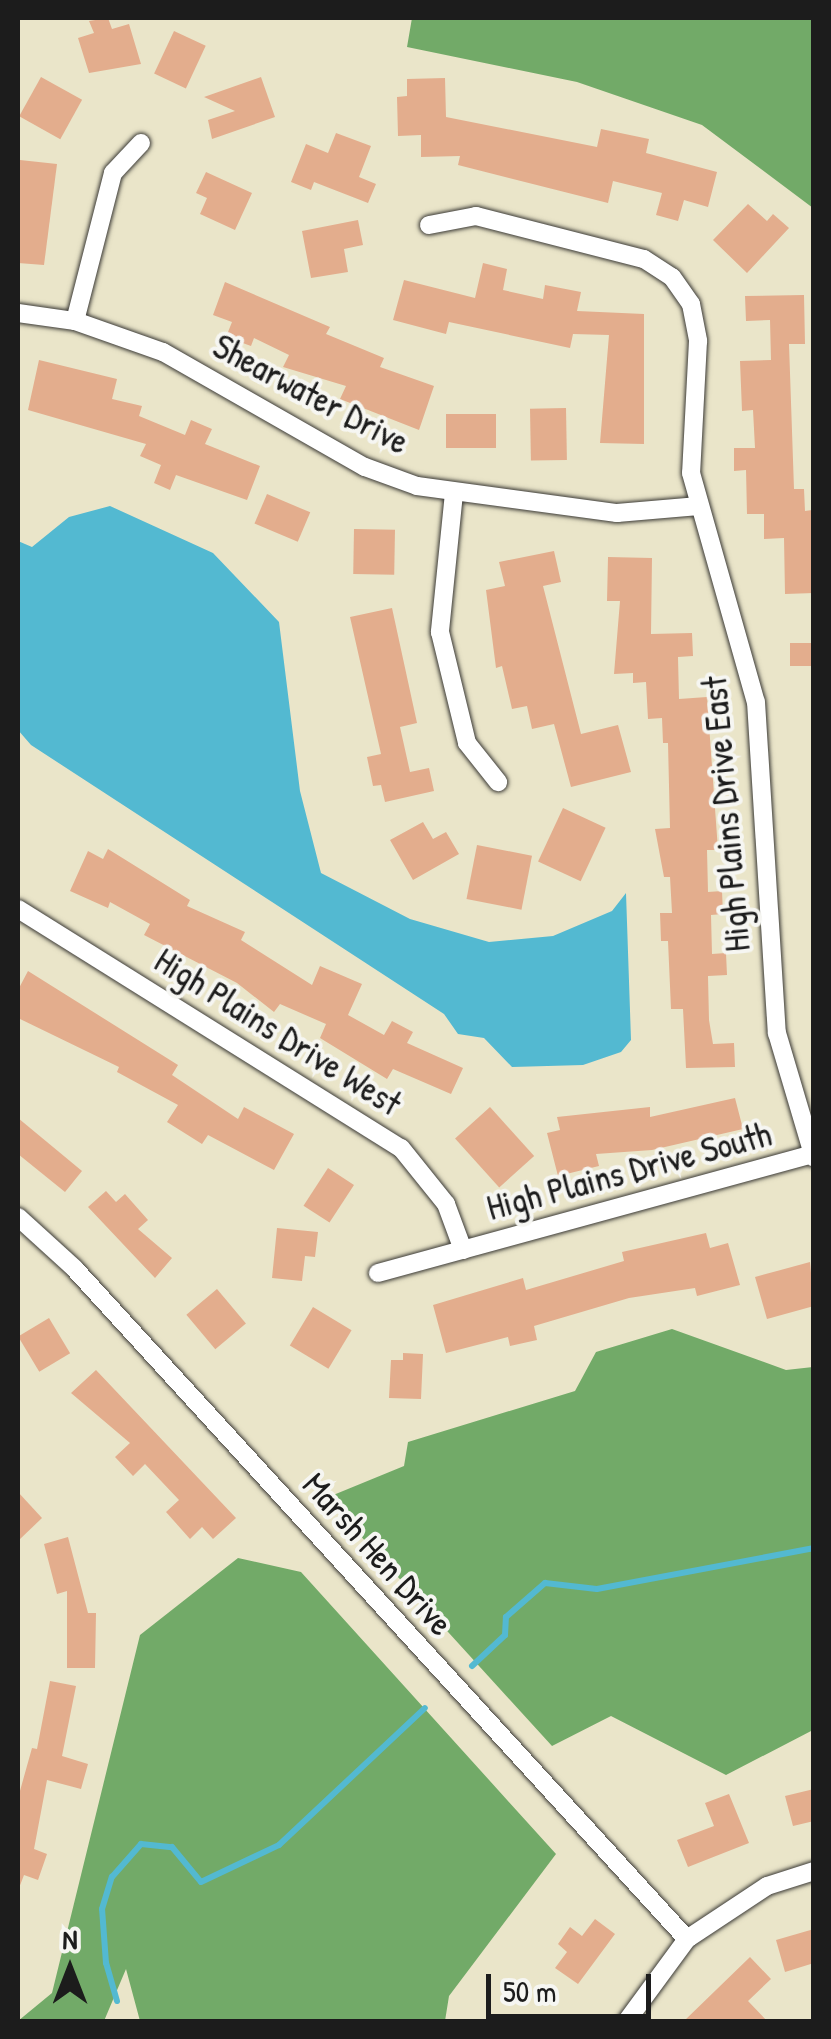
<!DOCTYPE html>
<html>
<head>
<meta charset="utf-8">
<style>
	body { margin:0 }
	#map { position:relative; width:831px; height:2039px; overflow:hidden; background:#eae5c9; font-family:"Patrick Hand",sans-serif }
	div>[style] { position:absolute }
	.forest>* { inset:0; background:#72aa68 }
	.water>* { inset:0; background:#53b9d1 }
	.stream>* { height:6px; margin:-3px; padding:0 3px; transform-origin:3px; border-radius:3px; background:#53b9d1 }
	.building>* { inset:0; background:#e3ad8d; transform-origin:0 0 }
	.roads { filter:drop-shadow(0 0 2px #3b3a36) drop-shadow(0 0 2px #3b3a36) }
	.minor>* { height:18px; margin:-9px; padding:0 9px; transform-origin:9px; border-radius:9px; background:#fff }
	span { translate:-50% -50%; white-space:nowrap; text-align:center; line-height:1.15; -webkit-text-stroke:8px #f6f6f2; paint-order:stroke }
	.street-label { font-size:35px; color:#1c1c1c }
	.frame { position:absolute; inset:0; border:20px solid #1c1c1c; pointer-events:none }
	.north { position:absolute; left:20px; top:1919px; width:100px; height:100px; -webkit-text-stroke:8px #f6f6f2; paint-order:stroke; rotate:0deg; font-size:28px; font-weight:700; line-height:40px; text-align:center; color:#1c1c1c }
	.north::after { content:''; display:block; margin:auto; width:35px; height:45px; background:#1c1c1c; clip-path:polygon(50% 0,100% 100%,50% 72%,0 100%) }
	.scale { position:absolute; left:486px; top:1974px; width:165px; height:45px; box-sizing:border-box; border:5px solid #1c1c1c; border-top:0; padding-left:12px; font-size:30px; line-height:35px; white-space:nowrap; color:#1c1c1c; -webkit-text-stroke:8px #f6f6f2; paint-order:stroke }
</style>
</head>
<body>
<div id="map">
	<div class="forest">
		<i style="clip-path:polygon(412px 18px,813px 18px,813px 208px,702px 125px,577px 82px,407px 47px)"></i>
		<i style="clip-path:polygon(672px 1329px,786px 1370px,813px 1367px,813px 1730px,726px 1775px,611px 1716px,552px 1746px,326px 1498px,404px 1466px,408px 1442px,575px 1391px,596px 1352px)"></i>
		<i style="clip-path:polygon(238px 1558px,301px 1572px,556px 1854px,449px 1996px,445px 2021px,140px 2021px,126px 1969px,104px 2021px,18px 2021px,52px 1993px,140px 1635px)"></i>
	</div>
	<div class="water">
		<i style="clip-path:polygon(110px 506px,213px 553px,279px 622px,300px 791px,321px 873px,410px 919px,489px 942px,553px 936px,612px 911px,626px 893px,631px 1040px,621px 1052px,583px 1065px,512px 1067px,484px 1038px,458px 1034px,444px 1014px,31px 745px,18px 730px,18px 541px,32px 547px,69px 517px)"></i>
	</div>
	<div class="stream">
		<i style="left:472px;top:1666px;width:45px;rotate:-43.2deg"></i>
		<i style="left:505px;top:1635px;width:18px;rotate:-87deg"></i>
		<i style="left:506px;top:1617px;width:52px;rotate:-41.1deg"></i>
		<i style="left:545px;top:1583px;width:52px;rotate:6.6deg"></i>
		<i style="left:597px;top:1589px;width:221px;rotate:-10.7deg"></i>
		<i style="left:117px;top:2001px;width:40px;rotate:-106deg"></i>
		<i style="left:106px;top:1963px;width:54px;rotate:-94.2deg"></i>
		<i style="left:102px;top:1909px;width:34px;rotate:-73deg"></i>
		<i style="left:112px;top:1877px;width:44px;rotate:-48.7deg"></i>
		<i style="left:141px;top:1844px;width:31px;rotate:6deg"></i>
		<i style="left:172px;top:1847px;width:45px;rotate:50.4deg"></i>
		<i style="left:201px;top:1882px;width:86px;rotate:-25.4deg"></i>
		<i style="left:279px;top:1845px;width:200px;rotate:-43.2deg"></i>
	</div>
	<div class="building">
		<i style="clip-path:polygon(108px 18px,112px 29px,129px 24px,141px 64px,89px 73px,78px 38px,94px 33px,89px 21px)"></i>
		<i style="left:174px;top:31px;width:35px;height:47px;rotate:25deg"></i>
		<i style="left:41px;top:77px;width:47px;height:45px;rotate:29deg"></i>
		<i style="clip-path:polygon(261px 77px,275px 117px,212px 139px,208px 120px,235px 111px,204px 97px)"></i>
		<i style="clip-path:polygon(445px 78px,446px 117px,597px 147px,601px 129px,649px 139px,646px 153px,717px 172px,708px 207px,684px 200px,678px 221px,656px 215px,662px 193px,613px 181px,608px 203px,458px 165px,460px 156px,421px 157px,421px 135px,398px 136px,397px 97px,407px 96px,407px 79px)"></i>
		<i style="clip-path:polygon(336px 133px,371px 146px,359px 177px,376px 184px,368px 203px,314px 182px,311px 190px,291px 182px,306px 144px,328px 153px)"></i>
		<i style="clip-path:polygon(20px 160px,57px 164px,44px 265px,18px 263px)"></i>
		<i style="clip-path:polygon(206px 172px,252px 193px,235px 230px,200px 214px,207px 198px,196px 193px)"></i>
		<i style="clip-path:polygon(748px 204px,767px 221px,773px 214px,789px 228px,747px 273px,713px 240px)"></i>
		<i style="clip-path:polygon(358px 220px,363px 245px,344px 249px,348px 272px,311px 278px,302px 231px)"></i>
		<i style="clip-path:polygon(483px 263px,507px 269px,503px 290px,543px 299px,545px 285px,581px 292px,577px 311px,644px 314px,644px 444px,600px 443px,609px 335px,573px 334px,570px 348px,449px 322px,446px 334px,393px 320px,404px 280px,475px 298px)"></i>
		<i style="clip-path:polygon(225px 282px,330px 327px,326px 334px,384px 358px,380px 367px,434px 386px,419px 430px,340px 399px,346px 386px,283px 367px,289px 355px,254px 338px,251px 346px,226px 337px,232px 322px,213px 315px)"></i>
		<i style="clip-path:polygon(804px 295px,805px 344px,789px 344px,794px 489px,804px 489px,805px 511px,812px 510px,814px 593px,785px 594px,784px 538px,764px 539px,764px 514px,747px 514px,746px 470px,734px 471px,734px 448px,755px 448px,753px 410px,742px 411px,740px 361px,771px 360px,770px 320px,746px 321px,745px 296px)"></i>
		<i style="clip-path:polygon(39px 360px,117px 379px,112px 399px,142px 406px,139px 416px,185px 435px,191px 420px,212px 429px,205px 444px,260px 466px,247px 500px,176px 475px,170px 490px,154px 483px,161px 465px,140px 456px,146px 444px,28px 410px)"></i>
		<i style="left:566px;top:408px;width:52px;height:36px;rotate:89deg"></i>
		<i style="left:496px;top:414px;width:34px;height:50px;rotate:90deg"></i>
		<i style="left:267px;top:494px;width:47px;height:32px;rotate:23deg"></i>
		<i style="left:354px;top:529px;width:41px;height:45px;rotate:1deg"></i>
		<i style="clip-path:polygon(554px 551px,561px 582px,543px 586px,581px 734px,618px 725px,631px 772px,571px 787px,554px 724px,532px 729px,527px 706px,512px 709px,502px 666px,496px 668px,486px 590px,505px 586px,499px 562px)"></i>
		<i style="clip-path:polygon(608px 557px,652px 558px,651px 634px,692px 633px,693px 656px,678px 657px,679px 699px,707px 697px,718px 850px,707px 850px,708px 892px,722px 891px,723px 914px,711px 915px,712px 954px,726px 953px,727px 975px,708px 976px,709px 1020px,713px 1044px,734px 1043px,735px 1067px,686px 1068px,683px 1009px,671px 1009px,668px 941px,661px 941px,660px 913px,672px 913px,670px 877px,664px 877px,655px 829px,670px 828px,668px 743px,663px 743px,662px 718px,648px 719px,646px 682px,633px 683px,633px 673px,614px 674px,620px 601px,607px 601px)"></i>
		<i style="clip-path:polygon(392px 608px,417px 723px,400px 727px,410px 772px,429px 768px,434px 791px,385px 802px,381px 785px,373px 786px,367px 757px,381px 754px,350px 617px)"></i>
		<i style="left:814px;top:643px;width:23px;height:24px;rotate:90deg"></i>
		<i style="left:563px;top:808px;width:47px;height:59px;rotate:25deg"></i>
		<i style="clip-path:polygon(423px 822px,433px 839px,446px 832px,459px 854px,413px 880px,390px 840px)"></i>
		<i style="left:477px;top:845px;width:56px;height:55px;rotate:11deg"></i>
		<i style="clip-path:polygon(108px 849px,190px 900px,187px 906px,245px 932px,241px 940px,312px 985px,320px 966px,362px 984px,348px 1015px,384px 1035px,392px 1021px,413px 1032px,407px 1043px,463px 1068px,451px 1094px,393px 1069px,387px 1079px,320px 1038px,326px 1024px,280px 1004px,274px 1012px,237px 983px,144px 935px,150px 924px,110px 902px,108px 908px,70px 891px,88px 851px,103px 859px)"></i>
		<i style="clip-path:polygon(28px 971px,178px 1065px,172px 1075px,238px 1119px,244px 1107px,294px 1134px,274px 1170px,208px 1135px,202px 1144px,167px 1122px,178px 1105px,117px 1072px,119px 1067px,18px 1018px,18px 990px)"></i>
		<i style="clip-path:polygon(735px 1098px,743px 1129px,652px 1150px,596px 1154px,599px 1166px,558px 1176px,547px 1133px,560px 1130px,557px 1117px,650px 1107px,650px 1117px)"></i>
		<i style="left:490px;top:1107px;width:66px;height:47px;rotate:48deg"></i>
		<i style="clip-path:polygon(18px 1118px,82px 1171px,65px 1192px,18px 1154px)"></i>
		<i style="left:328px;top:1168px;width:31px;height:45px;rotate:33deg"></i>
		<i style="clip-path:polygon(106px 1191px,116px 1202px,125px 1194px,148px 1220px,138px 1229px,172px 1258px,155px 1278px,88px 1207px)"></i>
		<i style="clip-path:polygon(277px 1228px,318px 1232px,315px 1257px,305px 1256px,302px 1281px,272px 1278px)"></i>
		<i style="clip-path:polygon(706px 1233px,710px 1248px,728px 1243px,740px 1285px,697px 1296px,695px 1288px,629px 1298px,534px 1326px,537px 1340px,510px 1346px,508px 1337px,446px 1353px,433px 1305px,523px 1278px,526px 1290px,624px 1261px,622px 1252px)"></i>
		<i style="clip-path:polygon(810px 1262px,814px 1306px,767px 1319px,755px 1277px)"></i>
		<i style="left:217px;top:1289px;width:45px;height:40px;rotate:50deg"></i>
		<i style="left:313px;top:1307px;width:45px;height:45px;rotate:31deg"></i>
		<i style="left:49px;top:1318px;width:41px;height:36px;rotate:59deg"></i>
		<i style="clip-path:polygon(403px 1353px,423px 1354px,421px 1399px,389px 1398px,391px 1360px,403px 1360px)"></i>
		<i style="clip-path:polygon(96px 1370px,236px 1518px,213px 1539px,202px 1527px,190px 1539px,166px 1512px,179px 1500px,145px 1464px,133px 1476px,115px 1457px,130px 1443px,71px 1393px)"></i>
		<i style="clip-path:polygon(18px 1492px,42px 1518px,18px 1541px)"></i>
		<i style="clip-path:polygon(68px 1537px,88px 1613px,96px 1613px,95px 1668px,67px 1668px,67px 1591px,57px 1594px,44px 1544px)"></i>
		<i style="clip-path:polygon(50px 1681px,76px 1686px,62px 1756px,88px 1764px,81px 1789px,47px 1780px,34px 1849px,47px 1854px,38px 1880px,24px 1875px,19px 1888px,18px 1798px,32px 1748px,37px 1749px)"></i>
		<i style="clip-path:polygon(814px 1789px,814px 1821px,793px 1826px,785px 1796px)"></i>
		<i style="clip-path:polygon(729px 1794px,749px 1843px,688px 1867px,677px 1840px,714px 1826px,705px 1803px)"></i>
		<i style="clip-path:polygon(595px 1919px,615px 1934px,578px 1984px,555px 1968px,567px 1952px,558px 1944px,570px 1927px,582px 1936px)"></i>
		<i style="clip-path:polygon(814px 1929px,814px 1963px,785px 1972px,776px 1940px)"></i>
		<i style="clip-path:polygon(750px 1957px,771px 1979px,748px 2001px,768px 2022px,683px 2022px)"></i>
	</div>
	<div class="roads">
		<div class="minor">
			<i style="left:429px;top:225px;width:48px;rotate:-10.8deg"></i>
			<i style="left:476px;top:216px;width:173px;rotate:14.4deg"></i>
			<i style="left:644px;top:259px;width:33px;rotate:33deg"></i>
			<i style="left:672px;top:277px;width:33px;rotate:55deg"></i>
			<i style="left:691px;top:304px;width:38px;rotate:79deg"></i>
			<i style="left:698px;top:341px;width:132px;rotate:93deg"></i>
			<i style="left:691px;top:473px;width:238px;rotate:74.2deg"></i>
			<i style="left:756px;top:702px;width:332px;rotate:86.4deg"></i>
			<i style="left:777px;top:1033px;width:130px;rotate:73.5deg"></i>
			<i style="left:18px;top:313px;width:58px;rotate:8deg"></i>
			<i style="left:75px;top:321px;width:93px;rotate:19.4deg"></i>
			<i style="left:163px;top:352px;width:232px;rotate:29.7deg"></i>
			<i style="left:365px;top:467px;width:55px;rotate:20.1deg"></i>
			<i style="left:417px;top:486px;width:202px;rotate:7.7deg"></i>
			<i style="left:617px;top:513px;width:82px;rotate:-4.9deg"></i>
			<i style="left:75px;top:321px;width:153px;rotate:-75.6deg"></i>
			<i style="left:113px;top:173px;width:41px;rotate:-47deg"></i>
			<i style="left:454px;top:493px;width:140px;rotate:95.8deg"></i>
			<i style="left:440px;top:632px;width:114px;rotate:76.3deg"></i>
			<i style="left:467px;top:743px;width:50px;rotate:51.5deg"></i>
			<i style="left:18px;top:909px;width:451px;rotate:32deg"></i>
			<i style="left:401px;top:1148px;width:72px;rotate:51.2deg"></i>
			<i style="left:446px;top:1204px;width:49px;rotate:69.7deg"></i>
			<i style="left:18px;top:1217px;width:76px;rotate:42.3deg"></i>
			<i style="left:74px;top:1268px;width:909px;rotate:47.59deg"></i>
			<i style="left:378px;top:1273px;width:450px;rotate:-15.3deg"></i>
			<i style="left:626px;top:2022px;width:103px;rotate:-53.7deg"></i>
			<i style="left:687px;top:1939px;width:96px;rotate:-33.5deg"></i>
			<i style="left:767px;top:1886px;width:49px;rotate:-17.7deg"></i>
		</div>
	</div>
	<div class="street-label">
		<span style="left:311px;top:394px;rotate:28deg">Shearwater Drive</span>
		<span style="left:726px;top:814px;rotate:-95deg">High Plains Drive East</span>
		<span style="left:278px;top:1032px;rotate:32deg">High Plains Drive West</span>
		<span style="left:629px;top:1171px;rotate:-15deg">High Plains Drive South</span>
		<span style="left:378px;top:1554px;rotate:48deg">Marsh Hen Drive</span>
	</div>
	<div class="frame"></div>
	<div class="north">N</div>
	<div class="scale">50 m</div>
</div>
</body>
</html>
